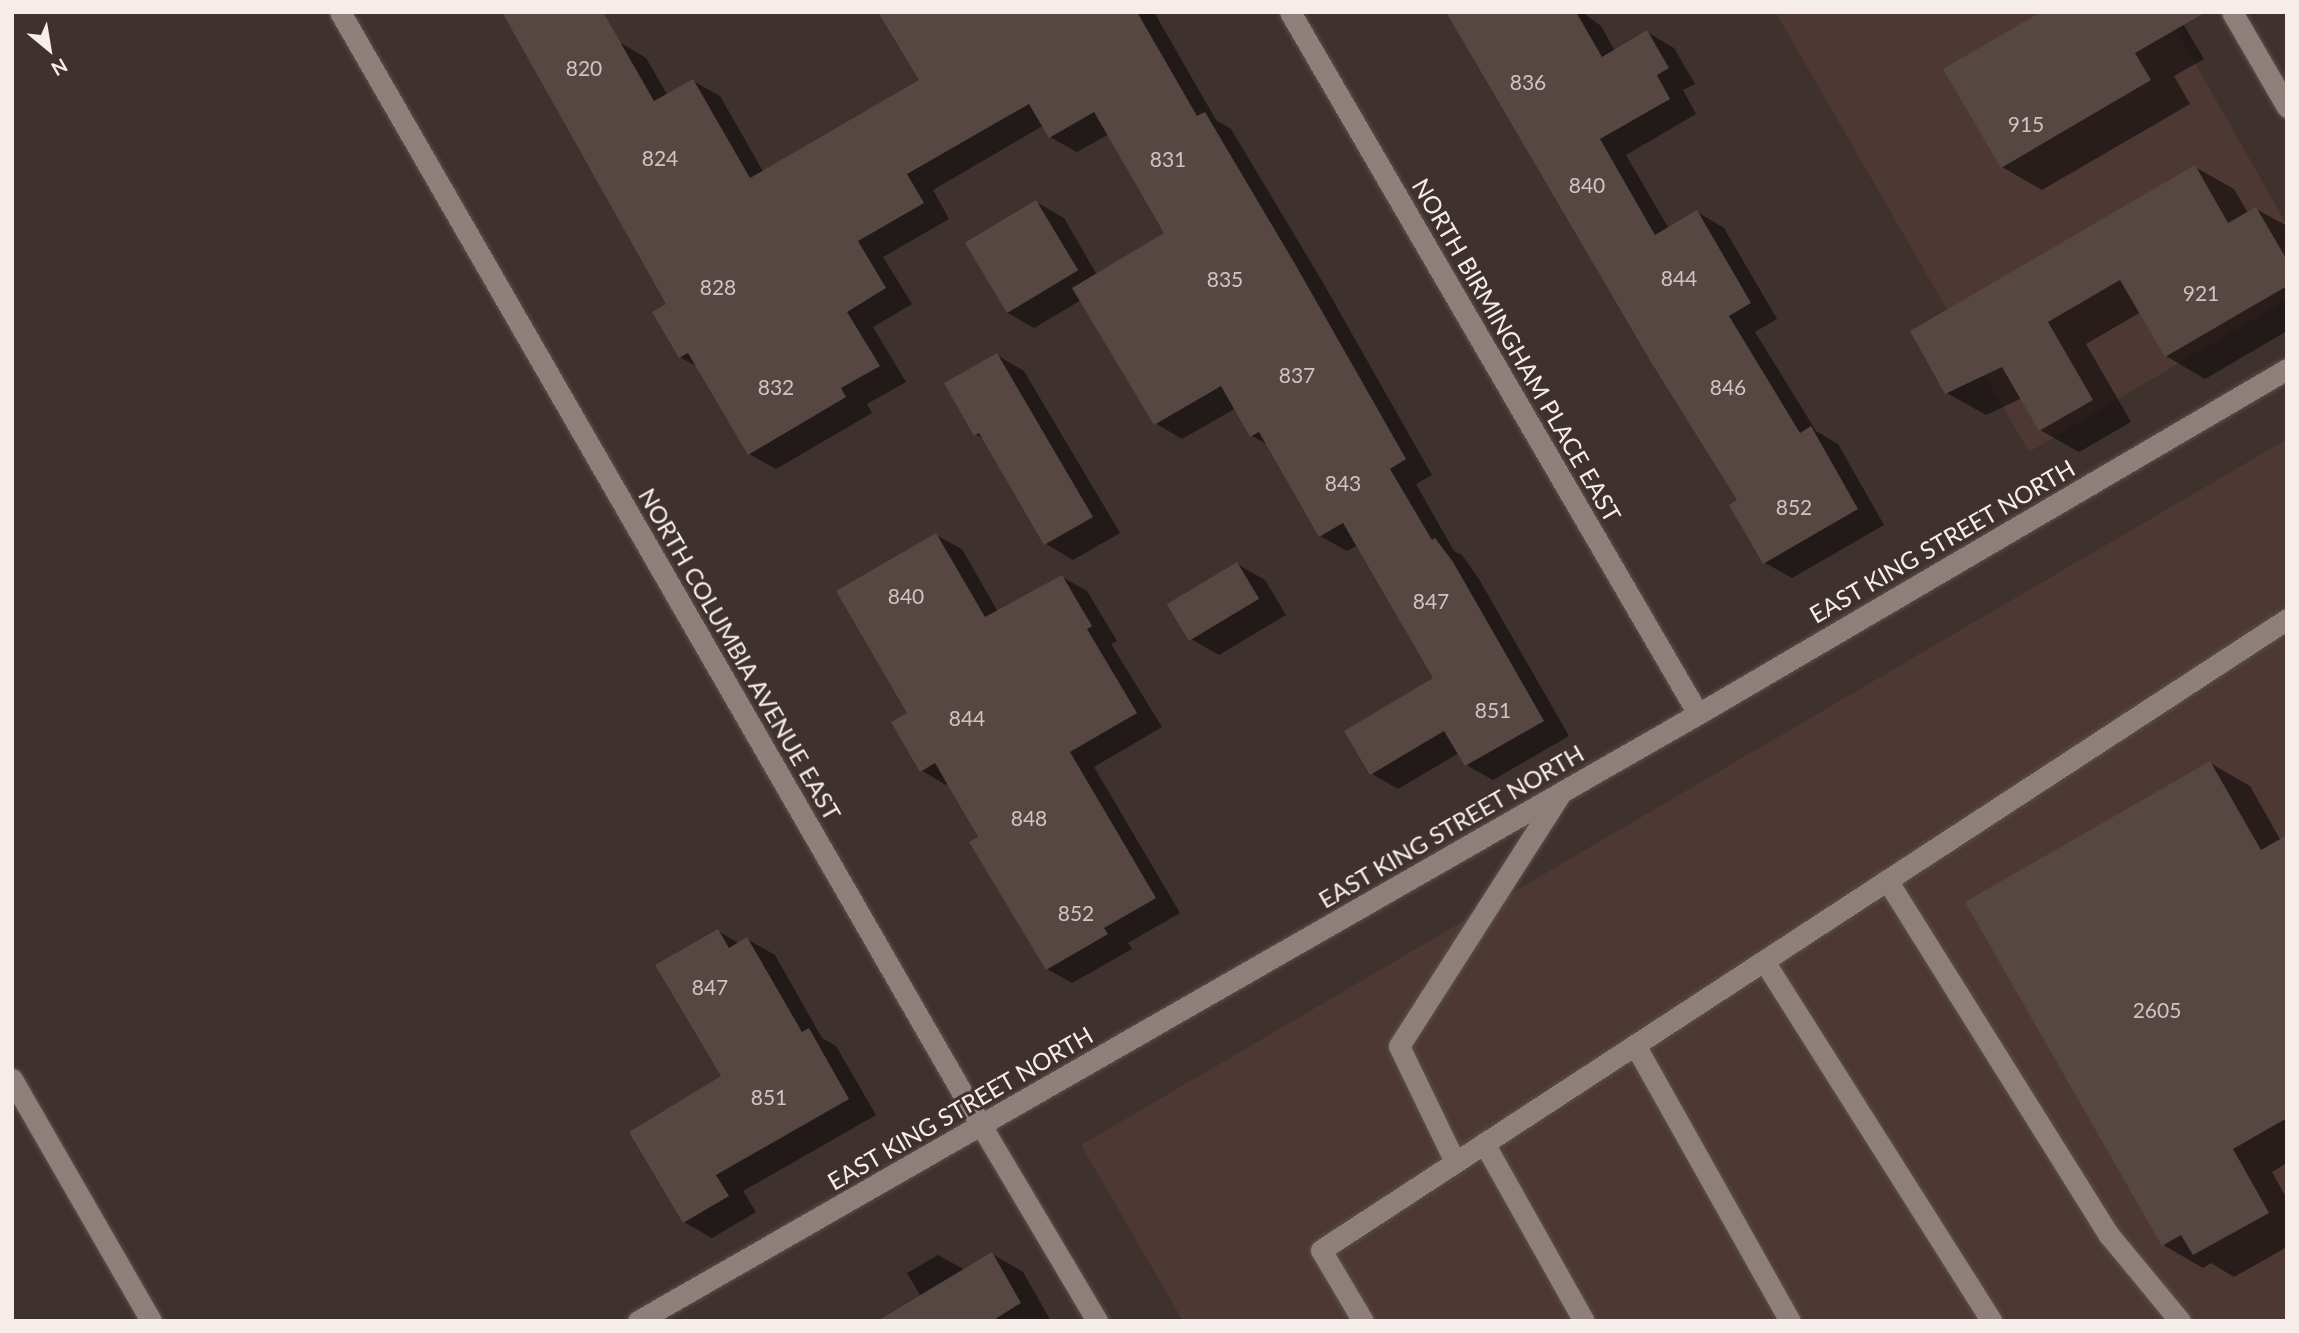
<!DOCTYPE html>
<html>
<head>
<meta charset="utf-8">
<style>
	body { margin:0 }
	#map { position:relative; width:2299px; height:1333px; overflow:hidden; background:#3f312d; font-family:Lato,sans-serif }
	div>[style] { position:absolute }
	.built>* { inset:0; background:#4d3833 }
	.shadow>* { inset:0; background:#0007 }
	.building>* { inset:0; background:#564743; transform-origin:0 0 }
	.roads { filter:drop-shadow(0 0 2px #5b504d) drop-shadow(0 0 2px #5b504d) }
	.service>* { height:21px; margin:-10.5px; padding:0 10.5px; transform-origin:10.5px; border-radius:10.5px; background:#8f7f7b }
	.minor>* { height:21px; margin:-10.5px; padding:0 10.5px; transform-origin:10.5px; border-radius:10.5px; background:#8f7f7b }
	span { translate:-50% -50%; white-space:nowrap; text-align:center; line-height:1.15; -webkit-text-stroke:6px #3f312d; paint-order:stroke }
	.number-label { font-size:21px; color:#cec4c1 }
	.number-label span { -webkit-text-stroke-width:0 }
	.street-label { font-size:24px; color:#f6edeb }
	.frame { position:absolute; inset:0; border:14px solid #f6edeb; pointer-events:none }
	.north { position:absolute; left:14px; top:14px; width:70px; height:70px; -webkit-text-stroke:5px #3f312d; paint-order:stroke; rotate:150deg; font-size:19px; font-weight:700; line-height:28px; text-align:center; color:#f6edeb }
	.north::after { content:''; display:block; margin:auto; width:24px; height:32px; background:#f6edeb; clip-path:polygon(50% 0,100% 100%,50% 72%,0 100%) }
</style>
</head>
<body>
<div id="map">
	<div class="built">
		<i style="clip-path:polygon(2166px 12px,2287px 225px,2287px 299px,2029px 452px,1776px 13px)"></i>
		<i style="clip-path:polygon(2287px 439px,2287px 1321px,1183px 1321px,1081px 1145px)"></i>
	</div>
	<div class="shadow">
		<i style="clip-path:polygon(880px 12px,1154px 12px,1216px 120px,1231px 129px,1322px 281px,1432px 475px,1416px 484px,1454px 551px,1462px 555px,1479px 579px,1569px 736px,1493px 780px,1466px 765px,1459px 753px,1398px 789px,1372px 774px,1435px 678px,1358px 545px,1347px 551px,1320px 536px,1268px 445px,1252px 436px,1236px 408px,1182px 439px,1155px 423px,1081px 300px,1034px 328px,1006px 312px,1036px 202px,1064px 218px,1097px 275px,1166px 234px,1109px 134px,1077px 152px,1050px 137px,1044px 125px,933px 190px,949px 219px,883px 257px,912px 304px,873px 327px,906px 382px,867px 404px,872px 413px,776px 469px,749px 454px,698px 367px,680px 357px,619px 42px,646px 58px,668px 96px,693px 81px,720px 96px,764px 173px,921px 81px)"></i>
		<i style="clip-path:polygon(1449px 12px,1582px 12px,1601px 26px,1615px 51px,1647px 32px,1674px 48px,1695px 84px,1683px 90px,1696px 114px,1626px 155px,1669px 229px,1697px 212px,1724px 228px,1777px 319px,1755px 332px,1816px 431px,1838px 444px,1884px 525px,1792px 578px,1765px 563px,1739px 501px)"></i>
		<i style="clip-path:polygon(2176px 12px,2204px 59px,2174px 76px,2190px 104px,2042px 190px,2002px 167px)"></i>
		<i style="clip-path:polygon(2195px 167px,2234px 189px,2248px 213px,2256px 209px,2287px 226px,2287px 331px,2205px 379px,2166px 356px,2141px 312px,2086px 344px,2131px 422px,2079px 452px,2040px 430px,2022px 398px,1986px 415px,1947px 393px)"></i>
		<i style="clip-path:polygon(997px 355px,1024px 371px,1120px 533px,1073px 560px,1046px 544px,986px 440px,975px 434px)"></i>
		<i style="clip-path:polygon(936px 535px,962px 549px,998px 612px,1062px 577px,1087px 591px,1117px 641px,1111px 644px,1162px 727px,1094px 767px,1180px 913px,1128px 943px,1132px 949px,1072px 983px,1047px 969px,949px 783px,946px 785px,921px 770px,909px 714px)"></i>
		<i style="clip-path:polygon(1237px 564px,1265px 580px,1286px 615px,1219px 655px,1191px 639px)"></i>
		<i style="clip-path:polygon(2210px 763px,2250px 786px,2281px 841px,2287px 837px,2287px 1163px,2272px 1172px,2287px 1199px,2287px 1247px,2234px 1277px,2211px 1263px,2203px 1268px,2163px 1245px)"></i>
		<i style="clip-path:polygon(718px 931px,740px 944px,747px 939px,775px 955px,822px 1038px,836px 1046px,876px 1115px,743px 1191px,756px 1212px,712px 1238px,684px 1222px,723px 1077px)"></i>
		<i style="clip-path:polygon(992px 1254px,1023px 1272px,1051px 1321px,877px 1321px,920px 1295px,907px 1273px,938px 1255px,965px 1270px)"></i>
	</div>
	<div class="building">
		<i style="clip-path:polygon(502px 12px,603px 12px,654px 101px,693px 79px,750px 178px,919px 80px,878px 12px,1137px 12px,1197px 116px,1205px 112px,1295px 264px,1406px 459px,1390px 469px,1432px 540px,1435px 538px,1453px 562px,1544px 721px,1465px 766px,1444px 731px,1370px 775px,1344px 731px,1433px 678px,1343px 523px,1319px 537px,1259px 432px,1250px 437px,1221px 386px,1154px 425px,1072px 288px,1164px 233px,1094px 112px,1049px 138px,1029px 104px,907px 174px,924px 203px,858px 241px,886px 288px,847px 312px,880px 366px,841px 388px,846px 397px,748px 455px,688px 353px,679px 358px,652px 312px,666px 304px)"></i>
		<i style="clip-path:polygon(1446px 12px,1576px 12px,1602px 57px,1647px 30px,1669px 68px,1657px 75px,1670px 99px,1600px 139px,1655px 235px,1697px 210px,1751px 303px,1729px 316px,1800px 433px,1811px 426px,1858px 509px,1763px 564px,1729px 505px,1737px 500px,1651px 362px)"></i>
		<i style="clip-path:polygon(2041px 12px,2206px 12px,2135px 53px,2151px 80px,2001px 168px,1943px 69px)"></i>
		<i style="clip-path:polygon(2195px 165px,2228px 223px,2256px 207px,2287px 260px,2287px 286px,2165px 357px,2120px 280px,2048px 322px,2093px 400px,2039px 431px,2002px 367px,1945px 394px,1910px 331px)"></i>
		<i style="left:1036px;top:200px;width:82px;height:83px;rotate:59deg"></i>
		<i style="clip-path:polygon(997px 353px,1093px 517px,1044px 545px,979px 433px,974px 436px,944px 383px)"></i>
		<i style="clip-path:polygon(936px 533px,985px 617px,1062px 575px,1092px 626px,1087px 629px,1137px 713px,1070px 752px,1156px 898px,1104px 928px,1108px 934px,1046px 970px,969px 842px,978px 837px,935px 763px,920px 772px,891px 722px,907px 713px,836px 591px)"></i>
		<i style="left:1237px;top:562px;width:43px;height:82px;rotate:59deg"></i>
		<i style="clip-path:polygon(2210px 761px,2261px 850px,2287px 835px,2287px 1118px,2233px 1149px,2269px 1213px,2193px 1255px,2181px 1235px,2162px 1246px,1965px 902px)"></i>
		<i style="clip-path:polygon(718px 929px,729px 948px,747px 937px,802px 1032px,809px 1028px,849px 1099px,716px 1175px,729px 1196px,683px 1223px,629px 1132px,721px 1076px,655px 965px)"></i>
		<i style="clip-path:polygon(992px 1252px,1021px 1303px,992px 1321px,877px 1321px)"></i>
	</div>
	<div class="roads">
		<div class="service">
			<i style="left:1887px;top:880px;width:419px;rotate:58deg"></i>
			<i style="left:2109px;top:1235px;width:112px;rotate:50.5deg"></i>
			<i style="left:1764px;top:961px;width:426px;rotate:57.7deg"></i>
			<i style="left:1635px;top:1045px;width:317px;rotate:60.7deg"></i>
			<i style="left:1484px;top:1143px;width:204px;rotate:60.7deg"></i>
			<i style="left:1455px;top:1162px;width:129px;rotate:-115.8deg"></i>
			<i style="left:1399px;top:1046px;width:300px;rotate:-57.4deg"></i>
			<i style="left:1363px;top:1321px;width:82px;rotate:-120.6deg"></i>
			<i style="left:1321px;top:1250px;width:1154px;rotate:-33.15deg"></i>
		</div>
		<div class="minor">
			<i style="left:340px;top:12px;width:1287px;rotate:60.07deg"></i>
			<i style="left:982px;top:1127px;width:226px;rotate:59.3deg"></i>
			<i style="left:1290px;top:12px;width:812px;rotate:59.83deg"></i>
			<i style="left:2232px;top:12px;width:110px;rotate:59.9deg"></i>
			<i style="left:12px;top:1079px;width:279px;rotate:60.1deg"></i>
			<i style="left:638px;top:1321px;width:1221px;rotate:-29.8deg"></i>
			<i style="left:1698px;top:714px;width:683px;rotate:-30.36deg"></i>
		</div>
	</div>
	<div class="number-label">
		<span style="left:584px;top:68px">820</span>
		<span style="left:1528px;top:82px">836</span>
		<span style="left:2026px;top:124px">915</span>
		<span style="left:660px;top:158px">824</span>
		<span style="left:1168px;top:159px">831</span>
		<span style="left:1587px;top:185px">840</span>
		<span style="left:1679px;top:278px">844</span>
		<span style="left:1225px;top:279px">835</span>
		<span style="left:718px;top:287px">828</span>
		<span style="left:2201px;top:293px">921</span>
		<span style="left:1297px;top:375px">837</span>
		<span style="left:776px;top:387px">832</span>
		<span style="left:1728px;top:387px">846</span>
		<span style="left:1343px;top:483px">843</span>
		<span style="left:1794px;top:507px">852</span>
		<span style="left:906px;top:596px">840</span>
		<span style="left:1431px;top:601px">847</span>
		<span style="left:1493px;top:710px">851</span>
		<span style="left:967px;top:718px">844</span>
		<span style="left:1029px;top:818px">848</span>
		<span style="left:1076px;top:913px">852</span>
		<span style="left:710px;top:987px">847</span>
		<span style="left:2157px;top:1010px">2605</span>
		<span style="left:769px;top:1097px">851</span>
	</div>
	<div class="street-label">
		<span style="left:1517px;top:350px;rotate:60deg">NORTH BIRMINGHAM PLACE EAST</span>
		<span style="left:1942px;top:541px;rotate:-30deg">EAST KING STREET NORTH</span>
		<span style="left:740px;top:654px;rotate:60deg">NORTH COLUMBIA AVENUE EAST</span>
		<span style="left:1451px;top:826px;rotate:-30deg">EAST KING STREET NORTH</span>
		<span style="left:960px;top:1108px;rotate:-30deg">EAST KING STREET NORTH</span>
	</div>
	<div class="frame"></div>
	<div class="north">N</div>
</div>
</body>
</html>
